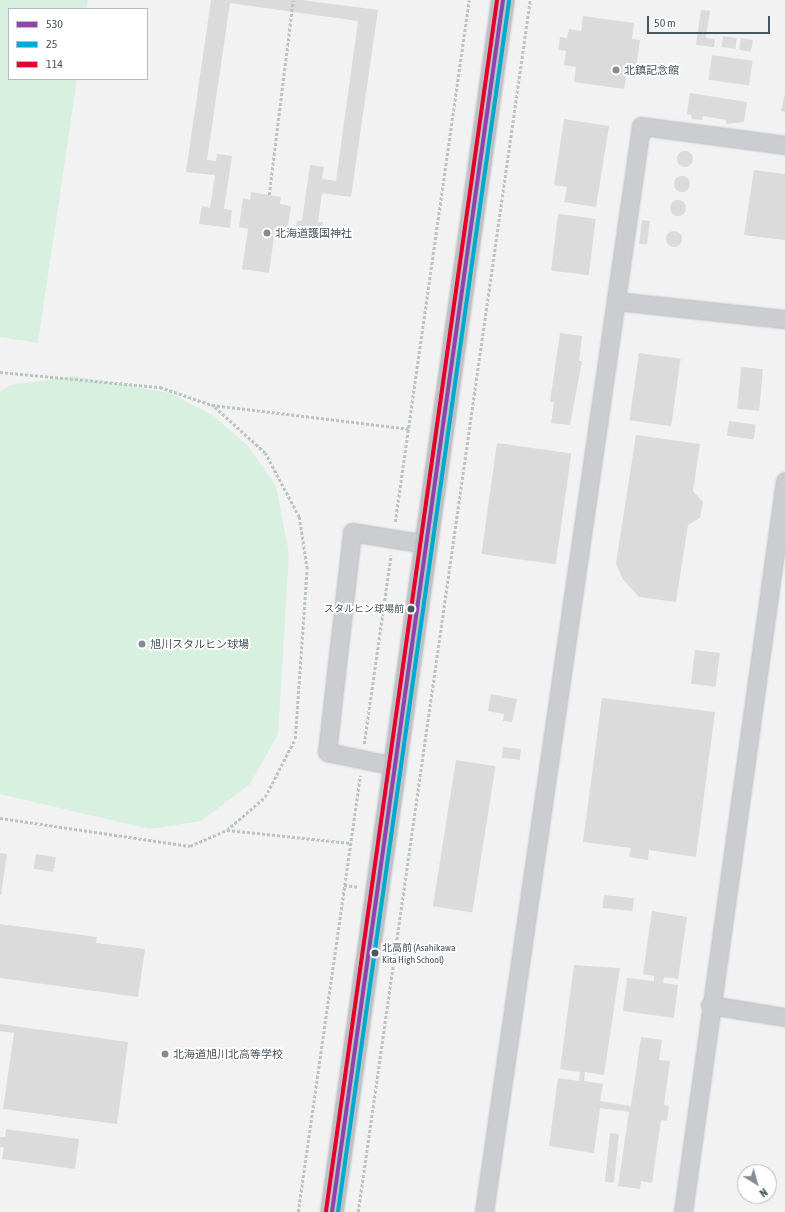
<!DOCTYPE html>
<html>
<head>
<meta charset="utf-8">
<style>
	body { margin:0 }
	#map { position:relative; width:785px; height:1212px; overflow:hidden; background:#f2f2f2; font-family:"Asap Condensed","Noto Sans JP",sans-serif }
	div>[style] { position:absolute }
	.green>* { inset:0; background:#d8f0e0 }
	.building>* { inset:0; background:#dbdbdc; transform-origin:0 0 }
	.round { border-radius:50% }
	.path>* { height:2.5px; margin-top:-1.25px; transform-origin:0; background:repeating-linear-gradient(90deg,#bac5c2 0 3px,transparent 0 5px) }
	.roads { filter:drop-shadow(0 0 1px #b7bcc0) drop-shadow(0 0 1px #b7bcc0) }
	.minor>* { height:17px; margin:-8.5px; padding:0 8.5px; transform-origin:8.5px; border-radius:8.5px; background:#cbcdd0 }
	.highway>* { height:22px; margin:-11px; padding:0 11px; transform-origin:11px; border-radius:11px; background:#bdc2c6 }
	.bus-1>* { height:4px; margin:-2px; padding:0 2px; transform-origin:2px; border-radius:2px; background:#8e44ad }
	.bus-2>* { height:4px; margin:-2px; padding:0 2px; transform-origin:2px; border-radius:2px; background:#00a9ce }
	.bus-3>* { height:4px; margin:-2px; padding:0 2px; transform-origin:2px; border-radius:2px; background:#e4002b }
	.dots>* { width:11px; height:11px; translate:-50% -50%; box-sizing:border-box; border:2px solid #fff; border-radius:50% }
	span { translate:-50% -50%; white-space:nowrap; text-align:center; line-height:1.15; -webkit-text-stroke:3.5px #fff; paint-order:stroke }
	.bus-label { font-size:10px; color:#49545e }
	.right { translate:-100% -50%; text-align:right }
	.left { translate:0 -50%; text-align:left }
	.poi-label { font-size:11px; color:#49545e }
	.legend { position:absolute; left:8px; top:8px; width:140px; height:72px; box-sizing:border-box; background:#fff; border:1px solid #b6bbbf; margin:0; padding:5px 7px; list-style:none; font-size:12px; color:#49545e }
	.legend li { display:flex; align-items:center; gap:8px; height:20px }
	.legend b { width:20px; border:1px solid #b6bbbf }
	.north { position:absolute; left:737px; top:1164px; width:40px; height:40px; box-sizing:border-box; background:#fff; border:1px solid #b6bbbf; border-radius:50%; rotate:143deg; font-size:11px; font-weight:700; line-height:16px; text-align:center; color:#49545e }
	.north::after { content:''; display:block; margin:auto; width:14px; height:18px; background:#848b92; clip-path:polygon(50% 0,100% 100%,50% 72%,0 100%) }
	.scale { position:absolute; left:647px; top:16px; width:123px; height:18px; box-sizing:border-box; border:2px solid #49545e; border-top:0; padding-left:5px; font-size:12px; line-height:14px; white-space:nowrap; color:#49545e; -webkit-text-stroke:3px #fff; paint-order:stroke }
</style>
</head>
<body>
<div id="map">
	<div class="green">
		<i style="clip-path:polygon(0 0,88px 0,87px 9px,9px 9px,9px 79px,77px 79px,38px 343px,0 337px)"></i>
		<i style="clip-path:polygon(73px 376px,170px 393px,214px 416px,248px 446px,276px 486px,289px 554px,278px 734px,250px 784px,201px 821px,149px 829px,0 794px,0 392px,11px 385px)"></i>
	</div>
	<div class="building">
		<i style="clip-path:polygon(211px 0,302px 0,378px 10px,351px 197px,322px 193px,318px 222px,323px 222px,321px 237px,295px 234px,297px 221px,302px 221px,310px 165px,324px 167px,322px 179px,336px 181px,358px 21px,230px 3px,207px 160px,216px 161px,217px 154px,232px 156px,224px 209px,232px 210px,230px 228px,199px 224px,202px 206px,210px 208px,215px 175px,186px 172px)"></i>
		<i style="clip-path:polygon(701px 10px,710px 11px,706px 38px,715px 39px,714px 47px,696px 45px)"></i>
		<i style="clip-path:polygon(583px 16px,634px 23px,632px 39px,640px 40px,635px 75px,627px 73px,624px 89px,574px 82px,576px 67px,564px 65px,566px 51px,558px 50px,560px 37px,567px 38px,569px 29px,581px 31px)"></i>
		<i style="left:723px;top:36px;width:14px;height:11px;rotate:8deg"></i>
		<i style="left:741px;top:38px;width:12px;height:12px;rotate:9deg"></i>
		<i style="left:712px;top:55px;width:41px;height:25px;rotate:8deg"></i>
		<i style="clip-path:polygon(690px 93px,747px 102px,744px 122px,726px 124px,726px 120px,703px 116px,702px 120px,691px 119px,692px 115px,687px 114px)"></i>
		<i style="clip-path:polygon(785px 93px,785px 112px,781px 111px)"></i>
		<i style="clip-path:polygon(564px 119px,609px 126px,596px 207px,564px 202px,567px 187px,554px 185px)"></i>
		<i class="round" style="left:677px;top:151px;width:16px;height:16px"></i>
		<i style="clip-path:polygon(754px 170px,785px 174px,785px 240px,744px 235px)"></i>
		<i class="round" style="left:674px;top:176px;width:16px;height:16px"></i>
		<i style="clip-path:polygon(251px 192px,281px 197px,280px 204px,291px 206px,286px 239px,274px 237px,269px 273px,242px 269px,248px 229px,239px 227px,243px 198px,250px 200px)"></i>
		<i class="round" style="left:670px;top:200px;width:16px;height:16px"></i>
		<i style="left:558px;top:214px;width:38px;height:57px;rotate:7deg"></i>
		<i style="left:642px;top:220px;width:8px;height:24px;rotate:7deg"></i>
		<i class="round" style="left:666px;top:231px;width:16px;height:16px"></i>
		<i style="clip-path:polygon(560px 333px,582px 336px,579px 361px,582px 361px,570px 425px,551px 423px,554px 402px,550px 402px)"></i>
		<i style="left:639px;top:353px;width:42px;height:68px;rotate:8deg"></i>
		<i style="left:741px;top:367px;width:22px;height:42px;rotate:5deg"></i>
		<i style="left:729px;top:421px;width:27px;height:15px;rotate:8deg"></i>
		<i style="clip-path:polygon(636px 435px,700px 444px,693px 491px,703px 502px,700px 518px,688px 525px,676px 602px,639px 597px,622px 578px,616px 563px)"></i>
		<i style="left:497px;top:443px;width:75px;height:112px;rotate:8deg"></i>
		<i style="left:695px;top:650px;width:25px;height:34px;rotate:7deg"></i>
		<i style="clip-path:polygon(491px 694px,517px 699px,512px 722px,503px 721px,504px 714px,488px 711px)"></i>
		<i style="clip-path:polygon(602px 698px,715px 712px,696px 857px,649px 850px,648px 860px,629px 857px,631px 848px,583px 842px)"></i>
		<i style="left:503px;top:747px;width:18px;height:11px;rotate:6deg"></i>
		<i style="left:456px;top:760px;width:40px;height:148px;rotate:9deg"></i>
		<i style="clip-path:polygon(0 853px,7px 854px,1px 895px,0 895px)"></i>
		<i style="left:36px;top:854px;width:20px;height:15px;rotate:9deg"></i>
		<i style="left:604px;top:895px;width:30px;height:13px;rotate:6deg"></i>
		<i style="clip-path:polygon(652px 911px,687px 917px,678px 979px,664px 977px,663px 983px,678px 985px,674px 1018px,623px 1011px,627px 978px,654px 981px,654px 976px,643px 974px)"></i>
		<i style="clip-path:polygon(0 924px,97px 937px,96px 943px,145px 949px,138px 997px,0 978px)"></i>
		<i style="clip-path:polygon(574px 965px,620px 968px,604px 1075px,585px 1072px,584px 1081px,603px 1084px,600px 1101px,631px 1106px,641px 1037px,662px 1040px,659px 1060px,670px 1061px,664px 1105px,669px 1106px,667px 1121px,661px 1120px,652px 1183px,641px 1181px,640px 1189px,618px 1186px,629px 1112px,600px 1108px,594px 1153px,549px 1146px,558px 1078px,579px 1081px,580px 1072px,560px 1069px)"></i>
		<i style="clip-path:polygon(0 1024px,128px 1042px,117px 1124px,3px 1109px,14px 1033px,0 1031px)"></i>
		<i style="clip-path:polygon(6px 1129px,79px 1139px,75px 1169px,2px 1159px,4px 1147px,0 1147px,0 1137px,5px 1137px)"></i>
		<i style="left:610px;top:1133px;width:9px;height:49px;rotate:6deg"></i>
	</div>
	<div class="path">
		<i style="left:269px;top:195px;width:196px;rotate:-83deg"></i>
		<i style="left:0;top:372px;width:161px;rotate:5.4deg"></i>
		<i style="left:160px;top:387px;width:55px;rotate:19.1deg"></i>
		<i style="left:212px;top:405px;width:198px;rotate:6.9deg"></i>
		<i style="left:395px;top:522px;width:527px;rotate:-81.93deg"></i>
		<i style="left:364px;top:744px;width:191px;rotate:-81.9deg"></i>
		<i style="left:0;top:818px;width:192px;rotate:8.4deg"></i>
		<i style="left:190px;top:846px;width:40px;rotate:-23.4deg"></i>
		<i style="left:227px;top:830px;width:50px;rotate:-41deg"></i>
		<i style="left:265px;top:797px;width:65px;rotate:-62.7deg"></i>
		<i style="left:295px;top:739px;width:170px;rotate:-86deg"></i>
		<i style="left:307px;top:569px;width:53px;rotate:-98.7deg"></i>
		<i style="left:299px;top:517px;width:72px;rotate:-118deg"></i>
		<i style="left:265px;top:453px;width:72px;rotate:-137.8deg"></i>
		<i style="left:227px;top:830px;width:124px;rotate:6deg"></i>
		<i style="left:344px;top:885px;width:15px;rotate:8deg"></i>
		<i style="left:298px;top:1212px;width:441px;rotate:-81.9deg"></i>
		<i style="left:358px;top:1212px;width:1224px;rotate:-81.92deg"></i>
	</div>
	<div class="roads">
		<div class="minor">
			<i style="left:616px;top:301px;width:170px;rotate:6.1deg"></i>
			<i style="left:395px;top:766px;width:69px;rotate:-168.4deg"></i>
			<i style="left:327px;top:752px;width:221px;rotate:-83.5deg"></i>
			<i style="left:352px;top:532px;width:75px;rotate:9.2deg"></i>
			<i style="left:710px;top:1005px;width:76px;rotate:9.1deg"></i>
			<i style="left:484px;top:1212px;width:1097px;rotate:-81.77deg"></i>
			<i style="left:641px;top:126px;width:145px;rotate:7.5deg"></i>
			<i style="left:683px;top:1212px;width:738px;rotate:-82.06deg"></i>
		</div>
		<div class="highway">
			<i style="left:332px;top:1212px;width:1224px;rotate:-81.97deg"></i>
		</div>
	</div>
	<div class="bus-1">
		<i style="left:332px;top:1212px;width:1224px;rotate:-81.97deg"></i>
	</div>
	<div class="bus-2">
		<i style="left:338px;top:1212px;width:1223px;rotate:-81.96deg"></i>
	</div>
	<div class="bus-3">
		<i style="left:326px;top:1211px;width:1223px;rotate:-81.96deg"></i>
	</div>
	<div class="dots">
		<i style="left:616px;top:70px;background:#848b92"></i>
		<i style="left:267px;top:233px;background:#848b92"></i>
		<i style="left:411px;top:609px;background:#49545e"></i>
		<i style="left:142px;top:644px;background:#848b92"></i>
		<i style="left:375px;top:953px;background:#49545e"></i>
		<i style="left:165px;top:1054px;background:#848b92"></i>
	</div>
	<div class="bus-label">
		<span class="right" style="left:404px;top:609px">スタルヒン球場前</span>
		<span class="left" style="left:382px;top:953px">北高前 (Asahikawa<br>Kita High School)</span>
	</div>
	<div class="poi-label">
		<span class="left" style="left:624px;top:70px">北鎮記念館</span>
		<span class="left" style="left:275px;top:233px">北海道護国神社</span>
		<span class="left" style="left:150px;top:644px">旭川スタルヒン球場</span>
		<span class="left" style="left:173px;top:1054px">北海道旭川北高等学校</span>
	</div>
	<ul class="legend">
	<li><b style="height:5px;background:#8e44ad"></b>530</li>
	<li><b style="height:5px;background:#00a9ce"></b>25</li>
	<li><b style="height:5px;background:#e4002b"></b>114</li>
	</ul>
	<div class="north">N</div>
	<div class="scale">50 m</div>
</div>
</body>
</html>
